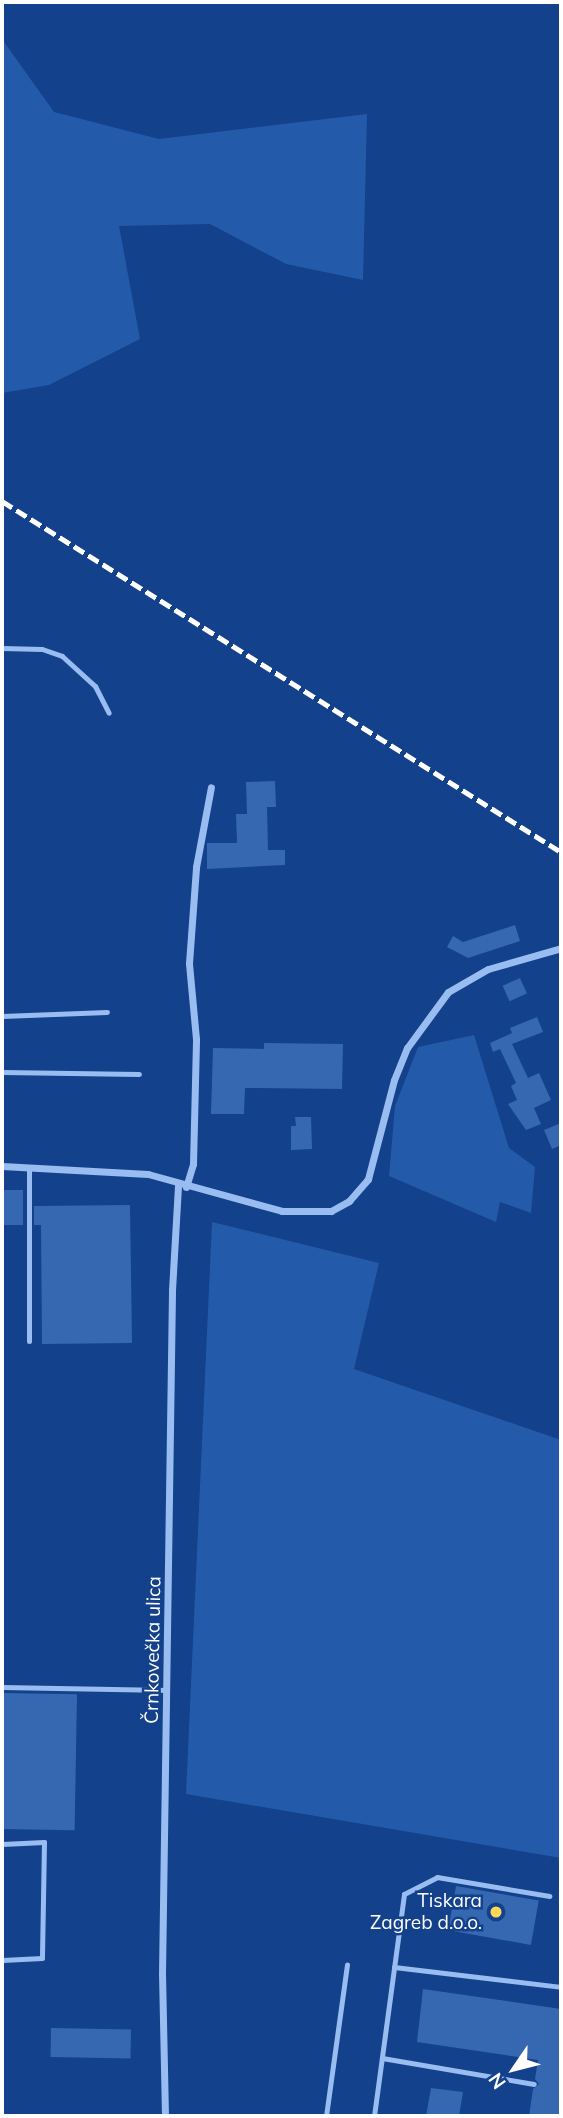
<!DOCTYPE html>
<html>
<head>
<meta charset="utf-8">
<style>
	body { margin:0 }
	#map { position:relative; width:563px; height:2118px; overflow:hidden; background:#13418b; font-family:Mulish,sans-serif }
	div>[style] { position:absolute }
	.green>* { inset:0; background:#245aaa }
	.building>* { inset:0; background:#3668b2; transform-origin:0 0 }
	.service>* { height:5px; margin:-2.5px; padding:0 2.5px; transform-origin:2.5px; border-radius:2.5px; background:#9abdf1 }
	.minor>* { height:7px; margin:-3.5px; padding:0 3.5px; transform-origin:3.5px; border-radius:3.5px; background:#9abdf1 }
	.rail>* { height:4.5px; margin-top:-2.25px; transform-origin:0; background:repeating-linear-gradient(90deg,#fff 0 12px,transparent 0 17px) }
	.dots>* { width:19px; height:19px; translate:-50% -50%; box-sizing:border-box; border:4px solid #13418b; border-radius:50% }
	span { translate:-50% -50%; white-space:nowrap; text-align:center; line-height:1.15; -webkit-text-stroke:5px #13418b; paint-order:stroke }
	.street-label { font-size:19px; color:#fff }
	.poi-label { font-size:19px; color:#fff }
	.right { translate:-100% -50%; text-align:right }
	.frame { position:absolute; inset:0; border:4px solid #fff; pointer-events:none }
	.north { position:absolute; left:479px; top:2034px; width:70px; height:70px; -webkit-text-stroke:5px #13418b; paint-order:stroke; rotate:235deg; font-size:19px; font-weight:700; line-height:28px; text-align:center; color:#fff }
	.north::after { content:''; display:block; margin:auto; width:24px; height:32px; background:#fff; clip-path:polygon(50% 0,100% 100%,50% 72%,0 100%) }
</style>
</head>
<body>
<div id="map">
	<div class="green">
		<i style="clip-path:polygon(2px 39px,54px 112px,159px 139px,367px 114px,363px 280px,286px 264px,210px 224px,119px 226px,140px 339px,49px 385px,2px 393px)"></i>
		<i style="clip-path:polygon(474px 1035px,509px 1148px,535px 1167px,531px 1213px,500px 1202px,496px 1222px,389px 1176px,395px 1106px,418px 1047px)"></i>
		<i style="clip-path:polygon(212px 1222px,379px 1263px,354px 1369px,561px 1440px,561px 1858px,186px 1794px)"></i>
	</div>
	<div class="building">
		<i style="clip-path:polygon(275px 781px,276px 807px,267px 807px,268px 850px,285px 850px,285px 865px,207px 869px,207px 843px,237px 843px,236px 814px,247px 814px,246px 782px)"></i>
		<i style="clip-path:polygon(515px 925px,520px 941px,468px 958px,447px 947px,453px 936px,463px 942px)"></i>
		<i style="left:520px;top:978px;width:17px;height:19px;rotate:66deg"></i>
		<i style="clip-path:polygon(537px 1017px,543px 1032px,512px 1044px,528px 1078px,539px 1073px,551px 1100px,534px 1108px,541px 1124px,526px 1130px,508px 1104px,517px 1100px,511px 1086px,516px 1083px,500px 1049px,493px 1052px,490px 1043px,512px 1033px,510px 1028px)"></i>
		<i style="clip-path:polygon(264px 1043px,343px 1044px,342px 1089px,245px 1088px,244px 1114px,211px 1114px,213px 1048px,264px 1049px)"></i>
		<i style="clip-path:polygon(295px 1117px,311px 1117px,312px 1149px,291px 1150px,291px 1126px,296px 1126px)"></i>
		<i style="clip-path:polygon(561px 1123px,561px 1145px,552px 1149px,544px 1130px)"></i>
		<i style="left:2px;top:1190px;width:21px;height:35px"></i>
		<i style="clip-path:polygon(130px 1205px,132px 1343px,42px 1344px,41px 1225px,34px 1225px,34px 1206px)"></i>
		<i style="left:2px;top:1693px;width:75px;height:136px;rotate:1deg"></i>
		<i style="left:456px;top:1886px;width:84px;height:45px;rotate:10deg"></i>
		<i style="clip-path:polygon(423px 1989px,561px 2009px,561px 2116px,529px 2116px,533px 2089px,539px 2084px,535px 2079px,538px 2060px,417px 2042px)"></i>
		<i style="left:51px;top:2028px;width:80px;height:29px;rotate:1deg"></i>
		<i style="clip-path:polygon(431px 2088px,463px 2092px,459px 2116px,426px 2116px)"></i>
	</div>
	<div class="service">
		<i style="left:2px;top:648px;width:40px;rotate:1.4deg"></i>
		<i style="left:42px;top:649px;width:21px;rotate:19deg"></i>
		<i style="left:62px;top:656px;width:45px;rotate:42.3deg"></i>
		<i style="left:95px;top:686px;width:30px;rotate:63deg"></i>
		<i style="left:2px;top:1016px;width:105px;rotate:-2.2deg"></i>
		<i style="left:2px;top:1072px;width:137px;rotate:0.8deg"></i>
		<i style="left:29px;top:1341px;width:174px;rotate:-90deg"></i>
		<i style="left:2px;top:1687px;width:165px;rotate:1deg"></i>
		<i style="left:2px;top:1844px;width:42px;rotate:-2.7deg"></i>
		<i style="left:44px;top:1842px;width:116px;rotate:91deg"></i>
		<i style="left:42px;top:1958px;width:40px;rotate:177.1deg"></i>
		<i style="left:394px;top:1967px;width:168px;rotate:6.8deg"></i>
		<i style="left:382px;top:2058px;width:154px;rotate:9.7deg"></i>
		<i style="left:326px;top:2116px;width:153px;rotate:-82.1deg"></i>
		<i style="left:374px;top:2116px;width:224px;rotate:-82.3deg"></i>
		<i style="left:404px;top:1894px;width:37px;rotate:-27deg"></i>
		<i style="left:437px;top:1877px;width:114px;rotate:9.6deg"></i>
	</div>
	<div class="minor">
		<i style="left:2px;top:1166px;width:146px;rotate:3.1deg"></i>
		<i style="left:148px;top:1174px;width:139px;rotate:15.4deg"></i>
		<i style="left:282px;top:1211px;width:49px"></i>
		<i style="left:331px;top:1211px;width:21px;rotate:-29deg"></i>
		<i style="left:349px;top:1201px;width:29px;rotate:-49deg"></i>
		<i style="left:368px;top:1179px;width:102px;rotate:-75.3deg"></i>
		<i style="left:394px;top:1080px;width:35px;rotate:-68deg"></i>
		<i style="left:407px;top:1048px;width:69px;rotate:-53.8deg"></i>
		<i style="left:448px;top:992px;width:46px;rotate:-29.9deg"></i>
		<i style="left:488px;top:969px;width:76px;rotate:-16deg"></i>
		<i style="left:186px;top:1187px;width:24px;rotate:-73deg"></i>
		<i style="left:193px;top:1164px;width:125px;rotate:-88.6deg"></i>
		<i style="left:196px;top:1039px;width:76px;rotate:-95.3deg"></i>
		<i style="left:189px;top:963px;width:96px;rotate:-85.8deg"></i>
		<i style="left:196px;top:867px;width:81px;rotate:-79.4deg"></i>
		<i style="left:165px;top:2116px;width:142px;rotate:-91.2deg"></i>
		<i style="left:162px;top:1974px;width:684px;rotate:-89.16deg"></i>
		<i style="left:172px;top:1290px;width:105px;rotate:-86.7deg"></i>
	</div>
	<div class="rail">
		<i style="left:2px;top:501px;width:660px;rotate:32.12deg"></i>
	</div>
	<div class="dots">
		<i style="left:496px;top:1912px;background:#ffd759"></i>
	</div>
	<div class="street-label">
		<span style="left:153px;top:1650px;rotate:-89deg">Črnkovečka ulica</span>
	</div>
	<div class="poi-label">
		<span class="right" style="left:482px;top:1912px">Tiskara<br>Zagreb d.o.o.</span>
	</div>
	<div class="frame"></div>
	<div class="north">N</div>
</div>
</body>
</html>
